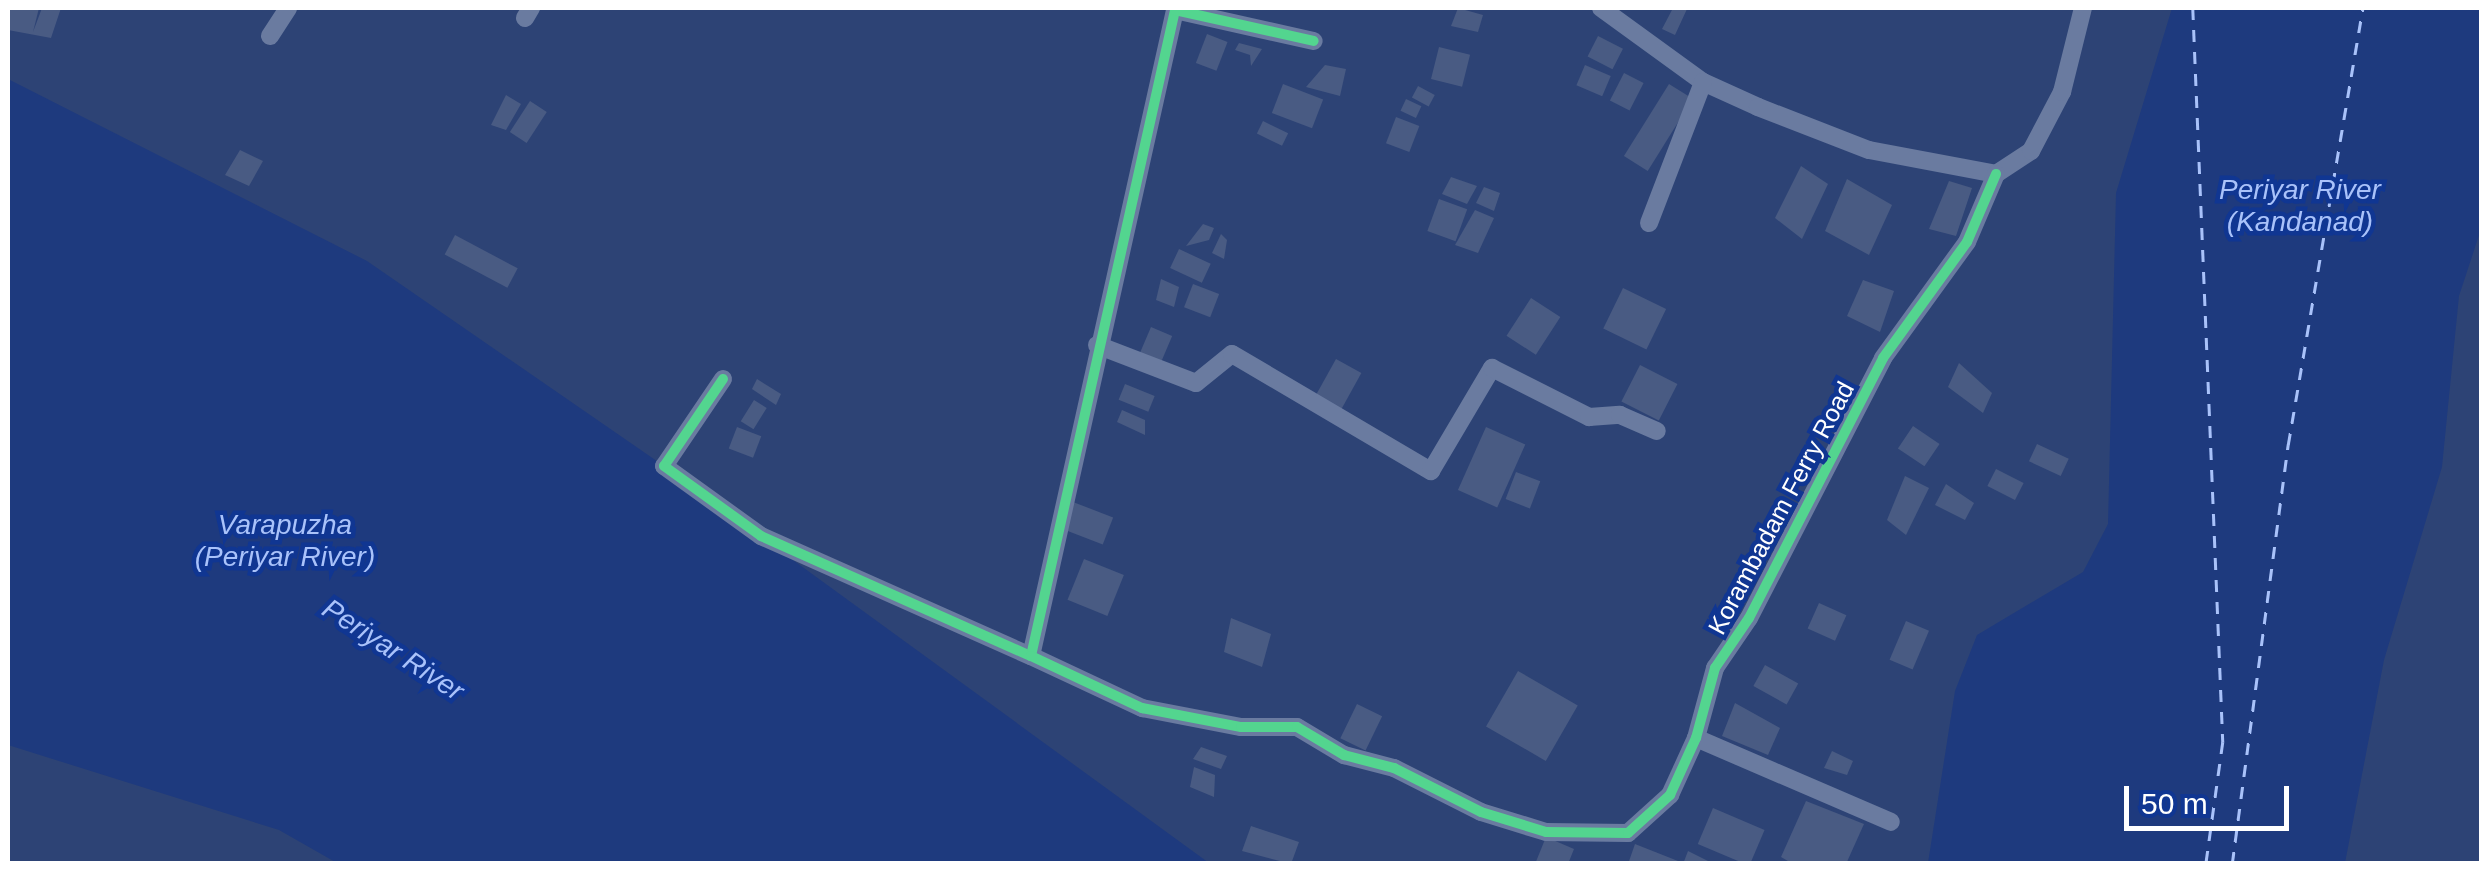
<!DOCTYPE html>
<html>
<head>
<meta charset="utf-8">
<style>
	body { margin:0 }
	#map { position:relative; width:2489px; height:871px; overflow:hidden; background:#2d4375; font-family:Arial,sans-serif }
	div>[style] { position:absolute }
	.water>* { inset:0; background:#1e3a7e }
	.ferry>* { height:2.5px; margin-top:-1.25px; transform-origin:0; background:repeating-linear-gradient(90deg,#a9c2fa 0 12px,transparent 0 22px) }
	.building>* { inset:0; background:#495b83; transform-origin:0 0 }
	.street>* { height:18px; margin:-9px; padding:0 9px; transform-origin:9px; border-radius:9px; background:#6a7ba0 }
	.cycleway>* { height:10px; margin:-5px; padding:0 5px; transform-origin:5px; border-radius:5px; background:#53d58f }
	span { translate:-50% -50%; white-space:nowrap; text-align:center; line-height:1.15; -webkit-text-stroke:9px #103692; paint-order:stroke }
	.street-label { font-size:25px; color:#fff }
	.water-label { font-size:28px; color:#a9c2fa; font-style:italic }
	.frame { position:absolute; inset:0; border:10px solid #fff; pointer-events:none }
	.scale { position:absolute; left:2124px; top:786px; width:165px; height:45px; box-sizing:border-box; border:5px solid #fff; border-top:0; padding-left:12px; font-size:30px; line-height:35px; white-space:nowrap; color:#fff; -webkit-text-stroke:8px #103692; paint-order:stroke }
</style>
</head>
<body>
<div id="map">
	<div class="water">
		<i style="clip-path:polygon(2172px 8px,2481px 8px,2481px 229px,2459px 296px,2442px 467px,2384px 660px,2345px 863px,1928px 863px,1955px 691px,1977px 635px,2083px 572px,2108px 524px,2116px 193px)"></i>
		<i style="clip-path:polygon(8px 79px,367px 261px,664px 466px,1209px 863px,337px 863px,279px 830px,8px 745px)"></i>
	</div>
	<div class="ferry">
		<i style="left:2193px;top:8px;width:735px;rotate:87.66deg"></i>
		<i style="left:2223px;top:742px;width:123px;rotate:97.9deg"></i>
		<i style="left:2232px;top:864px;width:423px;rotate:-82.4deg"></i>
		<i style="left:2288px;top:445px;width:443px;rotate:-80.3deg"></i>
	</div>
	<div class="building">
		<i style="clip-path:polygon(9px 8px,39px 8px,33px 32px,42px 8px,61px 8px,51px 38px,8px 30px)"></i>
		<i style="clip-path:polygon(1458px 8px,1483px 15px,1478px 32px,1451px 26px)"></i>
		<i style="clip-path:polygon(1673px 8px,1698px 8px,1687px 9px,1675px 35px,1662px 29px)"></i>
		<i style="left:1207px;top:34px;width:22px;height:31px;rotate:21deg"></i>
		<i style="left:1598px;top:36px;width:28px;height:23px;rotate:27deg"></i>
		<i style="clip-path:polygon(1239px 43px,1262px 49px,1251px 66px,1250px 55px,1235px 50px)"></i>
		<i style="left:1439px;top:47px;width:32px;height:33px;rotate:14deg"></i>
		<i style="clip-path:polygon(1325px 65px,1346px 69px,1340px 96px,1306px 87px)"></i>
		<i style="left:1585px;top:65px;width:28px;height:22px;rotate:23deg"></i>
		<i style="left:1624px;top:73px;width:22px;height:31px;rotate:27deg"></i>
		<i style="left:1283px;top:84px;width:43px;height:31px;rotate:21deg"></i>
		<i style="left:1669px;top:84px;width:28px;height:85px;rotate:32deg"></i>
		<i style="left:1418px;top:86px;width:19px;height:13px;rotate:28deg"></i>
		<i style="clip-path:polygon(506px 95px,521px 104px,506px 130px,491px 125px)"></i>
		<i style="left:1406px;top:99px;width:17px;height:13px;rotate:25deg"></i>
		<i style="left:530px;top:101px;width:20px;height:37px;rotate:33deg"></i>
		<i style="left:1396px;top:117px;width:25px;height:28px;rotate:21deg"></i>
		<i style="left:1263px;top:121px;width:28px;height:14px;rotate:26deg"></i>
		<i style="clip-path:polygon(240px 150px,263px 161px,249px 186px,225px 175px)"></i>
		<i style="clip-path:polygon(1801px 166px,1828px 184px,1802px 239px,1775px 218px)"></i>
		<i style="clip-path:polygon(1451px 177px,1477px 186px,1467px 204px,1442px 194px)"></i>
		<i style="clip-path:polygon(1847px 179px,1892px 205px,1869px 255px,1825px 231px)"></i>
		<i style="clip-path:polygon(1949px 181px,1972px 188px,1956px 236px,1929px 229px)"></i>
		<i style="clip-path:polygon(1484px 187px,1500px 193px,1494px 211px,1476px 203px)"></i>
		<i style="left:1439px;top:199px;width:30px;height:34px;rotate:20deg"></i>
		<i style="clip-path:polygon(1475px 210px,1494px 218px,1478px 253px,1455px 245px)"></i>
		<i style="clip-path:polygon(1203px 224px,1214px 228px,1209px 240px,1186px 246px)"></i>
		<i style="clip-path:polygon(1221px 234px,1227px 240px,1224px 259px,1212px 253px)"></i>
		<i style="left:455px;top:235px;width:71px;height:22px;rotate:28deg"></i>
		<i style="left:1179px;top:249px;width:35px;height:21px;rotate:25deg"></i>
		<i style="clip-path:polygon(1161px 279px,1179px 287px,1174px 307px,1156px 300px)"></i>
		<i style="clip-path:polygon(1863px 280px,1894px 291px,1880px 332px,1847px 316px)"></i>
		<i style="left:1193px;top:284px;width:28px;height:25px;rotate:21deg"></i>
		<i style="left:1623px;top:288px;width:48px;height:45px;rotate:26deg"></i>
		<i style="left:1531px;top:298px;width:35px;height:45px;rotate:33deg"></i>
		<i style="left:1151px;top:327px;width:23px;height:30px;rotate:23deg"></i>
		<i style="left:1336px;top:359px;width:29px;height:45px;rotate:29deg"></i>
		<i style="clip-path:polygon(1959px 363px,1992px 393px,1983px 413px,1948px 387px)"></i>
		<i style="left:1640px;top:365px;width:42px;height:41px;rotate:27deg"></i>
		<i style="clip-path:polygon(757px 379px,781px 394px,776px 405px,752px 389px)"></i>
		<i style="left:1125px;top:384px;width:32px;height:17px;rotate:22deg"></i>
		<i style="left:754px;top:400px;width:15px;height:25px;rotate:32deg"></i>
		<i style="clip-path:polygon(1122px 410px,1145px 420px,1145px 435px,1117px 422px)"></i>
		<i style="left:1913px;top:426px;width:32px;height:27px;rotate:34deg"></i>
		<i style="left:737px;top:427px;width:26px;height:23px;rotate:21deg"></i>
		<i style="left:1486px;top:427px;width:43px;height:69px;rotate:24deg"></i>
		<i style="left:2037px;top:444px;width:35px;height:19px;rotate:25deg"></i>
		<i style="left:1996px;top:469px;width:31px;height:19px;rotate:27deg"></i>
		<i style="left:1516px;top:472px;width:26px;height:29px;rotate:21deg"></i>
		<i style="clip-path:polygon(1905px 476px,1929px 488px,1906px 535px,1887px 520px)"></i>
		<i style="clip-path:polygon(1946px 484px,1974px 503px,1965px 520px,1935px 505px)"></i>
		<i style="left:1073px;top:502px;width:43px;height:29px;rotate:21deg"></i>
		<i style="left:1084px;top:559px;width:43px;height:44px;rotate:22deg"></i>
		<i style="left:1819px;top:603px;width:30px;height:28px;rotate:24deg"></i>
		<i style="clip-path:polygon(1231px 618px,1271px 634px,1262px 667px,1224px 652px)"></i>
		<i style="left:1906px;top:621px;width:25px;height:42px;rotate:23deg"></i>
		<i style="left:1765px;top:665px;width:38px;height:24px;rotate:29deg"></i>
		<i style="left:1518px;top:671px;width:69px;height:64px;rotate:30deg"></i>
		<i style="clip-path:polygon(1735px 703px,1780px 728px,1768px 755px,1722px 736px)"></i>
		<i style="left:1357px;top:704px;width:28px;height:38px;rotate:26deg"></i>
		<i style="clip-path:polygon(1201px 747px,1227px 756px,1221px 769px,1193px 759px)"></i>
		<i style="clip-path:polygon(1832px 751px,1853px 761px,1847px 775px,1824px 768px)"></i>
		<i style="clip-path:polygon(1194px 767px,1215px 775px,1214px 797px,1190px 787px)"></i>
		<i style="clip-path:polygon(1806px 801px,1864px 824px,1846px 864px,1793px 864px,1781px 857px)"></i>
		<i style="left:1713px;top:808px;width:56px;height:39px;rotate:23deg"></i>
		<i style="clip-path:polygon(1251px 826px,1299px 842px,1291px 864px,1242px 851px)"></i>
		<i style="clip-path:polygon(1546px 837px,1574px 849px,1568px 864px,1535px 864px)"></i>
		<i style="clip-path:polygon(1635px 844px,1678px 861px,1676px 864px,1628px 864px)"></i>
		<i style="clip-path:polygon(1688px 851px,1714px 864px,1683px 864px)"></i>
	</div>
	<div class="street">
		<i style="left:1601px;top:8px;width:126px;rotate:36deg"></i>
		<i style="left:1703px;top:82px;width:60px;rotate:24.4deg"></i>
		<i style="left:1758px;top:107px;width:119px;rotate:21.2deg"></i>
		<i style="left:1869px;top:150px;width:129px;rotate:10.7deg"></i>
		<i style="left:1996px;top:174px;width:42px;rotate:-33.3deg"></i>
		<i style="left:2031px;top:151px;width:67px;rotate:-62.3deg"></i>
		<i style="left:2062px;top:92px;width:87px;rotate:-76deg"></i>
		<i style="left:525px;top:18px;width:12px;rotate:-59deg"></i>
		<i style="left:270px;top:36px;width:33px;rotate:-57deg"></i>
		<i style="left:1649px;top:223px;width:151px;rotate:-69deg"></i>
		<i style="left:1097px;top:345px;width:106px;rotate:21deg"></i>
		<i style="left:1196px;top:383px;width:46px;rotate:-38.9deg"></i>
		<i style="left:1232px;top:354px;width:231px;rotate:30.5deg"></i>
		<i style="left:1431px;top:471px;width:120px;rotate:-59.4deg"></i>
		<i style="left:1492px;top:368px;width:109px;rotate:26.8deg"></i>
		<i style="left:1589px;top:417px;width:31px;rotate:-4deg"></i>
		<i style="left:1620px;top:415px;width:40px;rotate:23.4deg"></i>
		<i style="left:723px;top:379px;width:105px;rotate:124.1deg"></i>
		<i style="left:664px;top:466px;width:120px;rotate:35.8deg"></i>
		<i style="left:761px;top:536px;width:295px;rotate:24deg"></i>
		<i style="left:1031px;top:656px;width:662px;rotate:-77.43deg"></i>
		<i style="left:1175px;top:10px;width:142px;rotate:12.6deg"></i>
		<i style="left:1031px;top:656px;width:123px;rotate:25.1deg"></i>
		<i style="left:1142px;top:708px;width:101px;rotate:10.9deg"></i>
		<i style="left:1241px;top:727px;width:56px"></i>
		<i style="left:1297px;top:727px;width:55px;rotate:30.8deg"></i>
		<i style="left:1344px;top:755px;width:52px;rotate:14.6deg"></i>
		<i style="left:1394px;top:768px;width:97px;rotate:26.8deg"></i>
		<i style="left:1481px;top:812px;width:68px;rotate:17.1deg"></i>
		<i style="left:1546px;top:832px;width:82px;rotate:0.7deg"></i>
		<i style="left:1628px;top:833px;width:57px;rotate:-42.1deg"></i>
		<i style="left:1670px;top:795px;width:63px;rotate:-65.5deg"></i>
		<i style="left:1696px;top:738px;width:73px;rotate:-74.8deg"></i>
		<i style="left:1715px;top:668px;width:60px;rotate:-55.8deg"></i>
		<i style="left:1749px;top:618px;width:292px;rotate:-62.7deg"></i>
		<i style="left:1883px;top:358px;width:143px;rotate:-54.1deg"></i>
		<i style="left:1967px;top:242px;width:74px;rotate:-66.9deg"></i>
		<i style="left:1696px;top:738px;width:212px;rotate:23.3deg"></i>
	</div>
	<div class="cycleway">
		<i style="left:723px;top:379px;width:105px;rotate:124.1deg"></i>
		<i style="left:664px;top:466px;width:120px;rotate:35.8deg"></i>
		<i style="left:761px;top:536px;width:295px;rotate:24deg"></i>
		<i style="left:1031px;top:656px;width:662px;rotate:-77.43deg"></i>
		<i style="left:1175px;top:10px;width:142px;rotate:12.6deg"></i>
		<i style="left:1031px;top:656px;width:123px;rotate:25.1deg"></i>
		<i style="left:1142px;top:708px;width:101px;rotate:10.9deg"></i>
		<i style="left:1241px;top:727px;width:56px"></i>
		<i style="left:1297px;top:727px;width:55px;rotate:30.8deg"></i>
		<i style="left:1344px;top:755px;width:52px;rotate:14.6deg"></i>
		<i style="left:1394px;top:768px;width:97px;rotate:26.8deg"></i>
		<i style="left:1481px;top:812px;width:68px;rotate:17.1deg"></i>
		<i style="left:1546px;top:832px;width:82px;rotate:0.7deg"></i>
		<i style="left:1628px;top:833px;width:57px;rotate:-42.1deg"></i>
		<i style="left:1670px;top:795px;width:63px;rotate:-65.5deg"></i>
		<i style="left:1696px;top:738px;width:73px;rotate:-74.8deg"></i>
		<i style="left:1715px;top:668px;width:60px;rotate:-55.8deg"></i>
		<i style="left:1749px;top:618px;width:292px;rotate:-62.7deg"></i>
		<i style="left:1883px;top:358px;width:143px;rotate:-54.1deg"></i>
		<i style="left:1967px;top:242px;width:74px;rotate:-66.9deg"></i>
	</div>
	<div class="street-label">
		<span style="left:1781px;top:508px;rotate:-62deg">Korambadam Ferry Road</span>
	</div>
	<div class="water-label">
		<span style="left:2300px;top:206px">Periyar River<br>(Kandanad)</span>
		<span style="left:285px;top:541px">Varapuzha<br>(Periyar River)</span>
		<span style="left:393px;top:650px;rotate:33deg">Periyar River</span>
	</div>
	<div class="frame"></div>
	<div class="scale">50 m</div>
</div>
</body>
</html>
